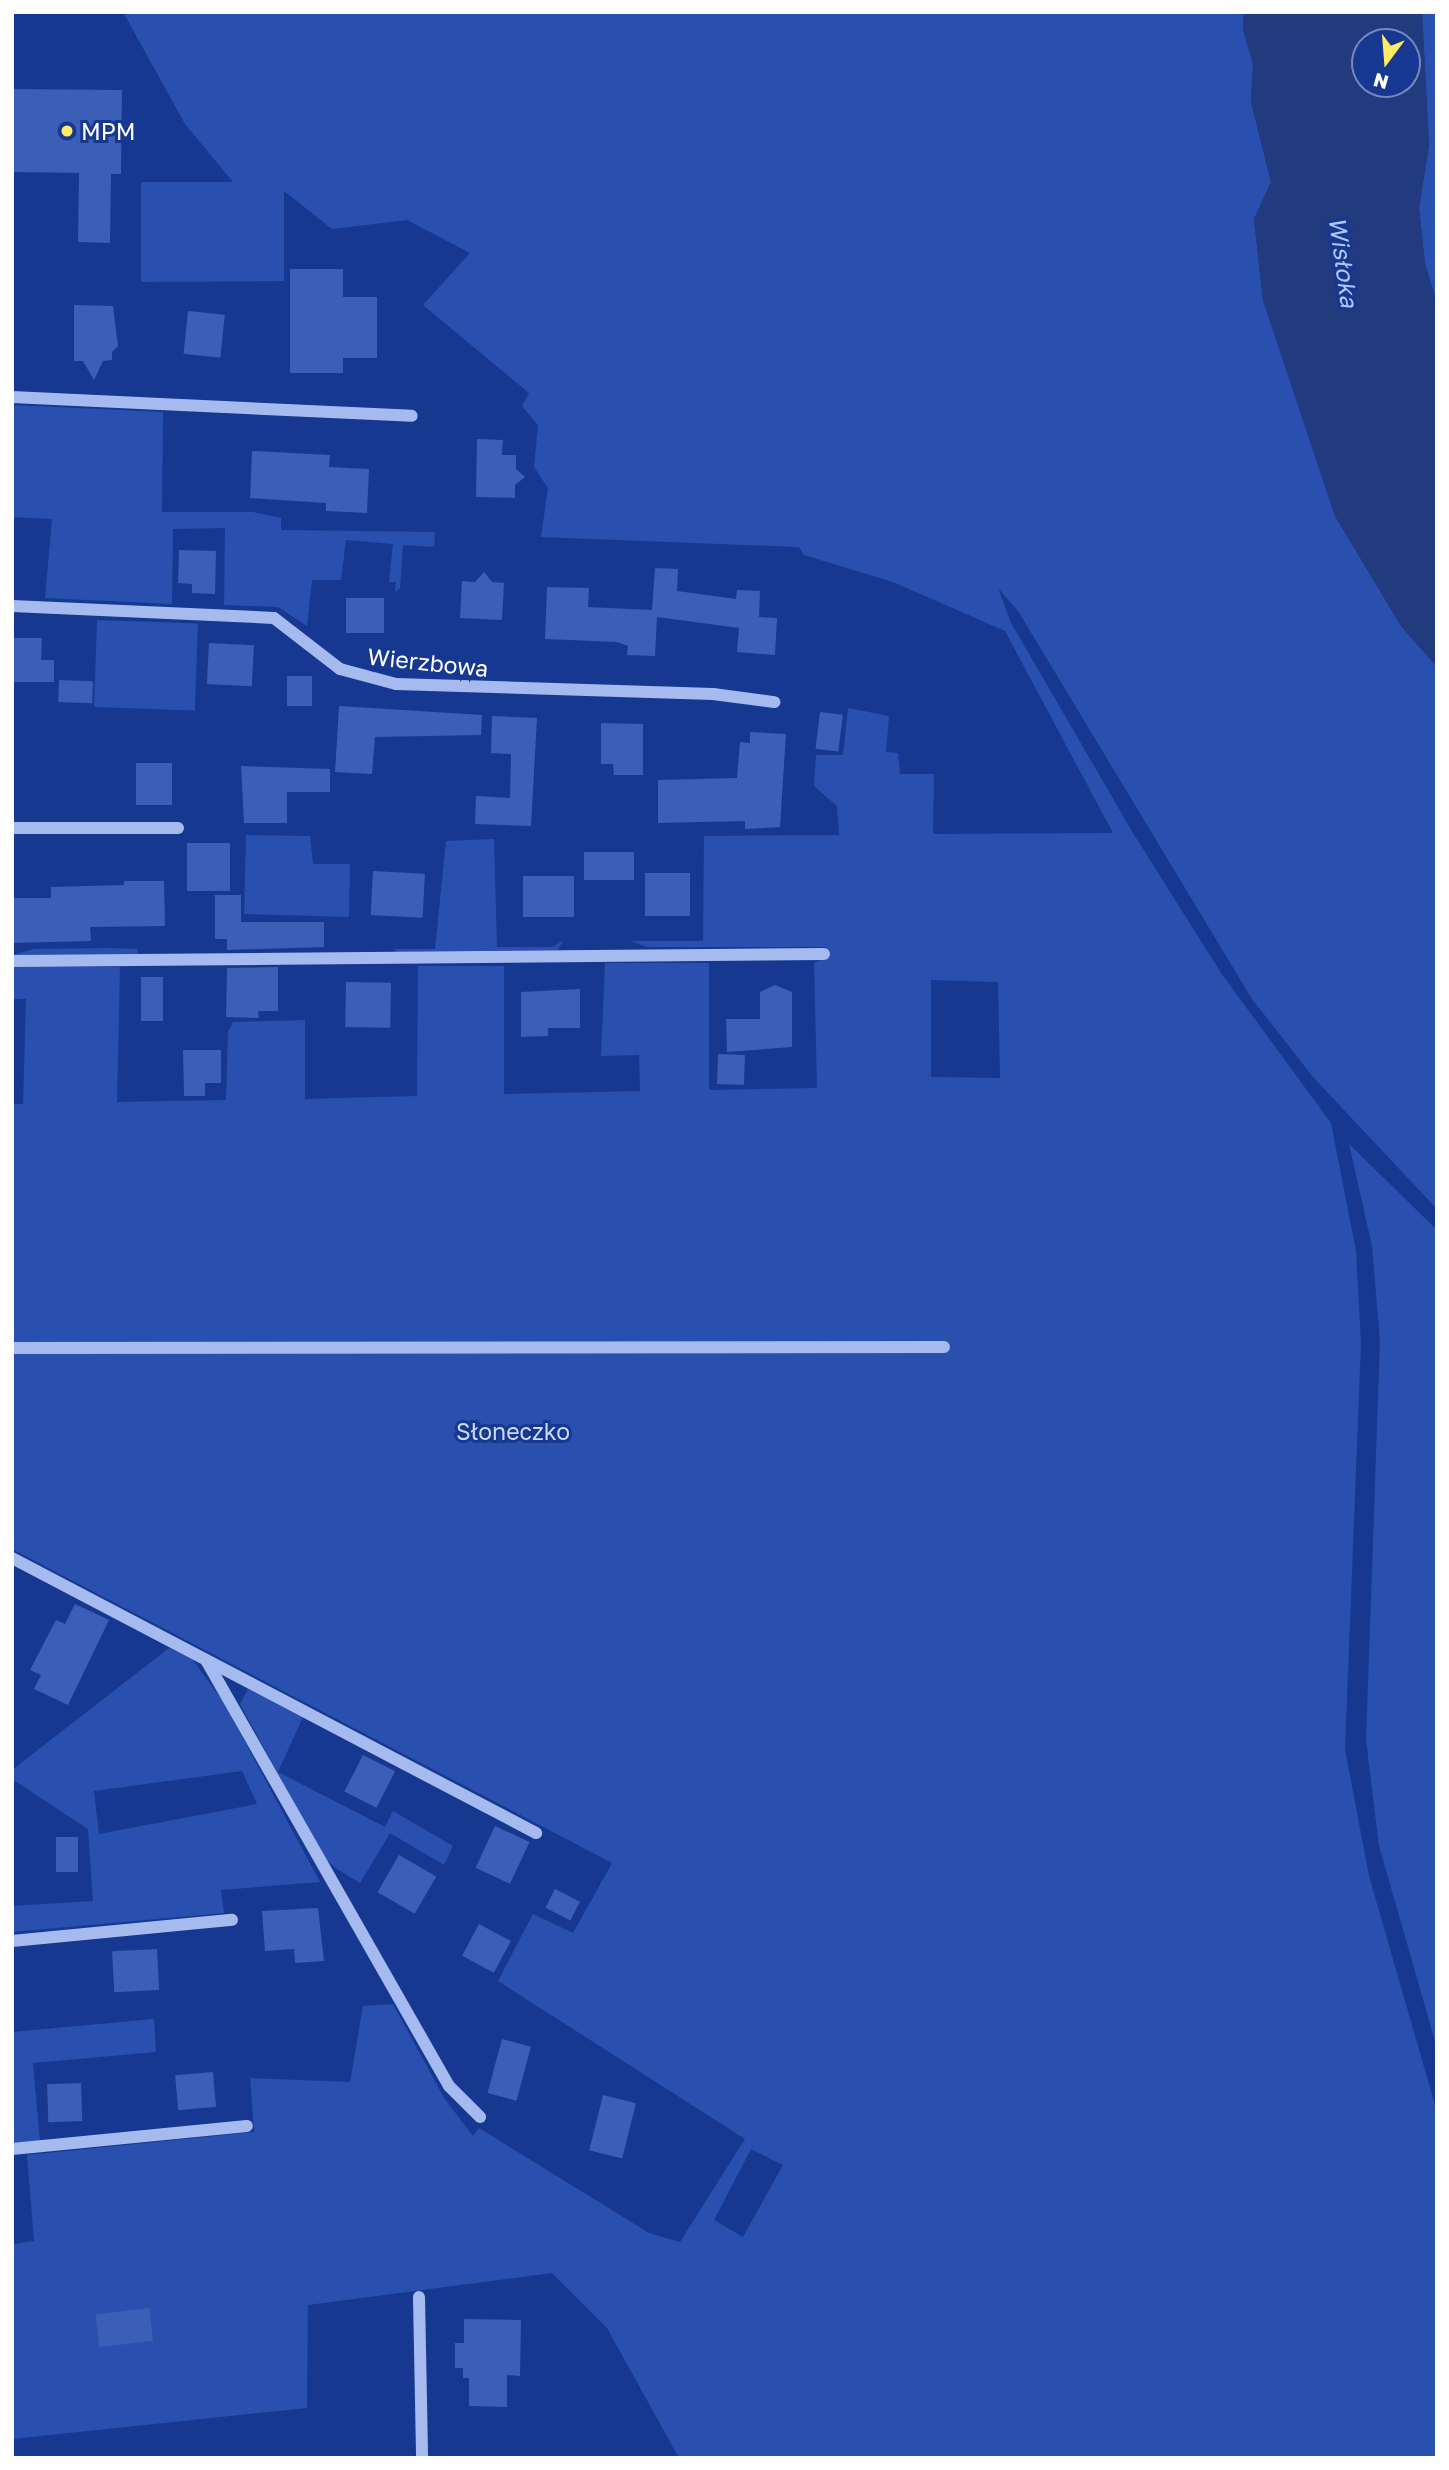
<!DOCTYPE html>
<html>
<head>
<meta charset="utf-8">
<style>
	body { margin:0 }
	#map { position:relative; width:1449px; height:2470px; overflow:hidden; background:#173891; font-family:"Golos Text",sans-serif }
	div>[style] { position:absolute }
	.green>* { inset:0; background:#2950af; transform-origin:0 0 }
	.water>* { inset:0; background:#223b7e }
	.building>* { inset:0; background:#3b5eb7; transform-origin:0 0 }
	.minor>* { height:12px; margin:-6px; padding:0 6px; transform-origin:6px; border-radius:6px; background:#a5bbf0 }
	.dots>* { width:19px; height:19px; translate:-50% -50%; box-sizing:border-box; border:4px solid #173891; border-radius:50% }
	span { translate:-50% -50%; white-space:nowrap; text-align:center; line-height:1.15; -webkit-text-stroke:6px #173891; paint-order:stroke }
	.poi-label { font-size:23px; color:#fff }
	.left { translate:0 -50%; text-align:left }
	.street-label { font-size:23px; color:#fff }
	.park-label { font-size:23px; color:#ccd9fb }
	.water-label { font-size:24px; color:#b1c6f7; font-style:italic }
	.frame { position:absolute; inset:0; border:14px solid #fff; pointer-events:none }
	.north { position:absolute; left:1351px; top:28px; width:70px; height:70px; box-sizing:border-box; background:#173891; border:2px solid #7488bd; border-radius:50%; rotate:196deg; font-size:19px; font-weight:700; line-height:28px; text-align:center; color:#fff }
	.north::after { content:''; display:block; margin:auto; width:24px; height:32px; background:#ffec64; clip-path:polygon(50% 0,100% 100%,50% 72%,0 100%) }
</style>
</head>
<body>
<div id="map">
	<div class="green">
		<i style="clip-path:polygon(evenodd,123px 12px,1244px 12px,1243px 29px,1253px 64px,1251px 102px,1271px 182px,1254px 219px,1263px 300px,1335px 516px,1401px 626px,1437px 667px,1437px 1209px,1313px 1077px,1252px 999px,1018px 611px,998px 588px,1011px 623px,1133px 833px,1221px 973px,1331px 1123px,1356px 1251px,1361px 1344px,1345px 1749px,1369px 1876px,1437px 2112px,1437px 2458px,679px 2458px,607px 2328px,552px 2273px,308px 2305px,307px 2408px,12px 2439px,12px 2244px,34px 2241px,27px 2155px,254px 2132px,250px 2078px,350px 2082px,363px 2006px,393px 2004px,444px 2098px,473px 2136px,479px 2128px,649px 2233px,680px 2242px,745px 2139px,498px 1981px,533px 1914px,573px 1933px,612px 1863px,12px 1549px,12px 1104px,23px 1104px,26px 999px,12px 999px,12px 966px,120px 967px,117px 1102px,226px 1100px,228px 1032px,233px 1022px,305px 1020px,305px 1099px,417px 1096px,418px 966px,504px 966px,504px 1094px,640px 1091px,639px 1055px,601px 1056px,605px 963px,709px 963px,709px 1090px,817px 1088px,814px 963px,826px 958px,826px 947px,647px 947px,631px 941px,703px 941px,704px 836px,839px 835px,837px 806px,814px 786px,816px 755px,843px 755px,848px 708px,889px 716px,886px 752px,898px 753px,900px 774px,934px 774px,933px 834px,1113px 833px,1005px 631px,893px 582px,804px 555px,799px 547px,541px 537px,548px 488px,534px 467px,538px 425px,522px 406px,529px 393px,423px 305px,470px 253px,407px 220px,332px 229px,284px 191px,284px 281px,141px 282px,141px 182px,233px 182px,185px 124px,123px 12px,931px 980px,998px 982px,1000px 1078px,931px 1077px,931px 980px,123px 12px,751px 2149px,783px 2165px,743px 2237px,714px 2220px,751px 2149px)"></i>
		<i style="clip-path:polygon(1422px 12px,1437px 12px,1437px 303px,1425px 264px,1419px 208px,1429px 145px)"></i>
		<i style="clip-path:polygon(12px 405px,163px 412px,162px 512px,253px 512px,281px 518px,281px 530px,435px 532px,434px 547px,403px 545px,400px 588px,395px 592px,396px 582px,389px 582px,393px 544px,346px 540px,341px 580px,312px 580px,307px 626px,278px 607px,224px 605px,225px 528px,173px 529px,172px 604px,45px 598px,52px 519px,12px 517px)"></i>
		<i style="left:97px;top:620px;width:101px;height:87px;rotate:2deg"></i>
		<i style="clip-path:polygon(246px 835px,310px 836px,313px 864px,350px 864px,349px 917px,244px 914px)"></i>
		<i style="clip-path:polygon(494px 839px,497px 947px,552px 947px,563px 941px,558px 950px,397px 952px,394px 949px,435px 949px,446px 841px)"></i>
		<i style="clip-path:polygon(34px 949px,110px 948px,138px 949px,137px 954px,12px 955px)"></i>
		<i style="clip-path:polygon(1349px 1144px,1437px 1230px,1437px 2048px,1379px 1846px,1366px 1740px,1380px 1341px,1372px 1246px)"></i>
		<i style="clip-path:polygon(evenodd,169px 1648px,192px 1659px,223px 1701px,320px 1882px,221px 1890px,224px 1913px,12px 1932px,12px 1906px,93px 1901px,88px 1829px,12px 1779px,12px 1770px,169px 1648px,242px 1771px,257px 1804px,99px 1834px,94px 1791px,242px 1771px)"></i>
		<i style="clip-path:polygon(248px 1689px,303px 1717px,278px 1772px,385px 1827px,393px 1811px,453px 1846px,444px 1865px,390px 1833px,360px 1883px,337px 1869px,326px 1860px,277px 1772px,240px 1704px)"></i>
		<i style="clip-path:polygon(154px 2019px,156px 2052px,33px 2063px,40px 2142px,12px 2144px,12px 2032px)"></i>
	</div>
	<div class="water">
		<i style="clip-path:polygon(evenodd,1244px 12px,1422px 12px,1429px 146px,1419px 208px,1425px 264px,1437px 303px,1437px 667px,1401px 626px,1335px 516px,1263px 300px,1254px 219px,1271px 182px,1251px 102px,1253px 64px,1243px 29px,1244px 12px,1365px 42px,1407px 42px,1407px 84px,1365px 84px,1365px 42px)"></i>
	</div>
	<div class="building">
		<i style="clip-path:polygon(12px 89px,122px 90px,121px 174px,111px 174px,110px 243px,78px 242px,79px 173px,12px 172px)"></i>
		<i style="clip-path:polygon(290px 269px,343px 269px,343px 297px,377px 297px,377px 358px,343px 358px,343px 373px,290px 373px)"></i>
		<i style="clip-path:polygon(74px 305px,113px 306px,118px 346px,112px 352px,112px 360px,103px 361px,94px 380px,83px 361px,74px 361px)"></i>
		<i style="left:188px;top:311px;width:37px;height:43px;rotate:6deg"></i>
		<i style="clip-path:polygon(477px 439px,503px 440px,502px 455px,516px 455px,516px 469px,525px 477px,515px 485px,515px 498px,476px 497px)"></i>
		<i style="clip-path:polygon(252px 451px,330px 455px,329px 467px,369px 469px,367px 513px,326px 511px,326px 503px,250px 498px)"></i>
		<i style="clip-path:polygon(179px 550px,216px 551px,215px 594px,192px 593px,192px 584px,178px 583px)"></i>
		<i style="clip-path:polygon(655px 568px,678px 569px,677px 591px,736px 599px,737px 590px,760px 591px,759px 617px,777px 618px,775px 655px,737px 652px,739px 628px,657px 617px,655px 656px,627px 655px,628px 646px,617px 642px,545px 639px,547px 587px,589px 588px,588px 607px,652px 610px)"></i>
		<i style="clip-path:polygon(484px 572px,492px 582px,504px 583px,502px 620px,460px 618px,462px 581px,475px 582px)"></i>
		<i style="left:346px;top:598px;width:38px;height:35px"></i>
		<i style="clip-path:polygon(12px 638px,42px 638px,41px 660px,54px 660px,54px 682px,12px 682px)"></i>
		<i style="left:209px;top:643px;width:45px;height:41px;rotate:3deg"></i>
		<i style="left:287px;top:676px;width:25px;height:30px"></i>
		<i style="left:59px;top:680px;width:34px;height:22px;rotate:2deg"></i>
		<i style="clip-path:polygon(339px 706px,482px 715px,481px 735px,375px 737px,372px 774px,335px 772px)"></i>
		<i style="left:820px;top:712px;width:23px;height:37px;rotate:7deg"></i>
		<i style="clip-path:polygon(492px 716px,537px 718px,531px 826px,475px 824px,476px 796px,510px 798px,511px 754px,491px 753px)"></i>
		<i style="clip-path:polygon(601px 723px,643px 724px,643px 775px,614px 775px,613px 764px,601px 764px)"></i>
		<i style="clip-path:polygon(750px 732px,786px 734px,780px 827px,745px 829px,745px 821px,658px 823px,658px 780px,737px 778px,740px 742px,750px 743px)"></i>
		<i style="left:136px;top:763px;width:36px;height:42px"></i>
		<i style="clip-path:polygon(241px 766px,330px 769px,330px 792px,287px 792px,287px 823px,244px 823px)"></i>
		<i style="left:230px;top:843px;width:48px;height:43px;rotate:90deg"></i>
		<i style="left:584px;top:852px;width:50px;height:28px"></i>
		<i style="left:373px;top:871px;width:52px;height:44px;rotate:3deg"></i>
		<i style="left:645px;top:873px;width:45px;height:43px"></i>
		<i style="left:574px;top:876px;width:41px;height:51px;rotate:90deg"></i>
		<i style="clip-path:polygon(124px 881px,164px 881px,165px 926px,90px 927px,91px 941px,12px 943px,12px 898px,51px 898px,51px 887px,124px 885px)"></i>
		<i style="clip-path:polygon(215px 895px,241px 895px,241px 922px,324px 922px,324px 947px,227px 950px,227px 939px,215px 939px)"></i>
		<i style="clip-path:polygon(278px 967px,278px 1011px,258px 1011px,259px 1018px,226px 1017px,227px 968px)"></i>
		<i style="left:141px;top:977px;width:22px;height:44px"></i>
		<i style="left:346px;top:982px;width:45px;height:45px;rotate:1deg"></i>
		<i style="clip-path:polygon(775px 985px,792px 992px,792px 1047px,727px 1052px,726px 1019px,760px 1019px,760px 992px)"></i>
		<i style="clip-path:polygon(580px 989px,580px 1028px,548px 1028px,548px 1036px,521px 1037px,521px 992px)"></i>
		<i style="clip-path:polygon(183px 1050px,221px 1050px,221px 1083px,205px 1083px,205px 1096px,184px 1096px)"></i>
		<i style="left:718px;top:1054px;width:27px;height:30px;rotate:2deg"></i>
		<i style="clip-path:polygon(75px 1604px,109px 1620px,68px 1705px,34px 1689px,41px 1675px,30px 1670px,56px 1620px,65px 1624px)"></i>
		<i style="left:363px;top:1755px;width:36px;height:41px;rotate:27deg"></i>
		<i style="left:495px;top:1826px;width:38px;height:46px;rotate:25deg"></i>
		<i style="left:56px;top:1837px;width:22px;height:35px"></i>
		<i style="left:399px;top:1855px;width:43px;height:43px;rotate:30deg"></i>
		<i style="left:555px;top:1889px;width:28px;height:21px;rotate:27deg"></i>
		<i style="clip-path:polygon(318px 1908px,324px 1961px,295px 1963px,294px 1949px,265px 1951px,262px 1911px)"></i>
		<i style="left:479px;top:1924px;width:36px;height:36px;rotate:28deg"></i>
		<i style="left:157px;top:1949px;width:41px;height:45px;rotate:87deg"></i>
		<i style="left:502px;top:2039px;width:30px;height:56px;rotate:15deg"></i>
		<i style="left:213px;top:2072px;width:35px;height:38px;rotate:85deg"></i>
		<i style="left:81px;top:2083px;width:38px;height:34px;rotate:88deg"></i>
		<i style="left:603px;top:2095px;width:34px;height:57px;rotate:14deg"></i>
		<i style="left:149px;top:2308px;width:33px;height:54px;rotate:83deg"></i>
		<i style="clip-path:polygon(464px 2319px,521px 2320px,520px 2376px,507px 2375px,507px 2407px,469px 2406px,469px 2378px,463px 2378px,463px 2368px,455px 2368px,455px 2343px,464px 2343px)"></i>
	</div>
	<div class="minor">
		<i style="left:12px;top:397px;width:400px;rotate:2.7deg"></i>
		<i style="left:12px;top:606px;width:262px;rotate:2.6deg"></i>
		<i style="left:274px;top:618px;width:83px;rotate:37.7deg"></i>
		<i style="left:340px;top:669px;width:58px;rotate:15deg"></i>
		<i style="left:396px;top:684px;width:317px;rotate:1.8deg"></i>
		<i style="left:713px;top:694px;width:62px;rotate:7.5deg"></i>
		<i style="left:12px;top:828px;width:166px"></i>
		<i style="left:12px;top:961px;width:812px;rotate:-0.49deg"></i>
		<i style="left:12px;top:1348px;width:932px;rotate:-0.06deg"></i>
		<i style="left:12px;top:1558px;width:592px;rotate:27.69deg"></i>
		<i style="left:206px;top:1660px;width:490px;rotate:60.3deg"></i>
		<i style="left:449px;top:2086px;width:44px;rotate:45deg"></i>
		<i style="left:12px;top:1941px;width:221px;rotate:-5.5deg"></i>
		<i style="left:12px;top:2149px;width:236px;rotate:-5.6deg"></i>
		<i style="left:419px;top:2297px;width:161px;rotate:88.9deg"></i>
	</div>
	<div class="dots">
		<i style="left:67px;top:131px;background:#ffec64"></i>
	</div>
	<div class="poi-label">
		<span class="left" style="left:81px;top:131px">MPM</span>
	</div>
	<div class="street-label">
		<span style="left:428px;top:662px;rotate:6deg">Wierzbowa</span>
	</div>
	<div class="park-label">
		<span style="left:513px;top:1431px">Słoneczko</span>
	</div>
	<div class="water-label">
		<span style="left:1344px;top:262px;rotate:82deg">Wisłoka</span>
	</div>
	<div class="frame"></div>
	<div class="north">N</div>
</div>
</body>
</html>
